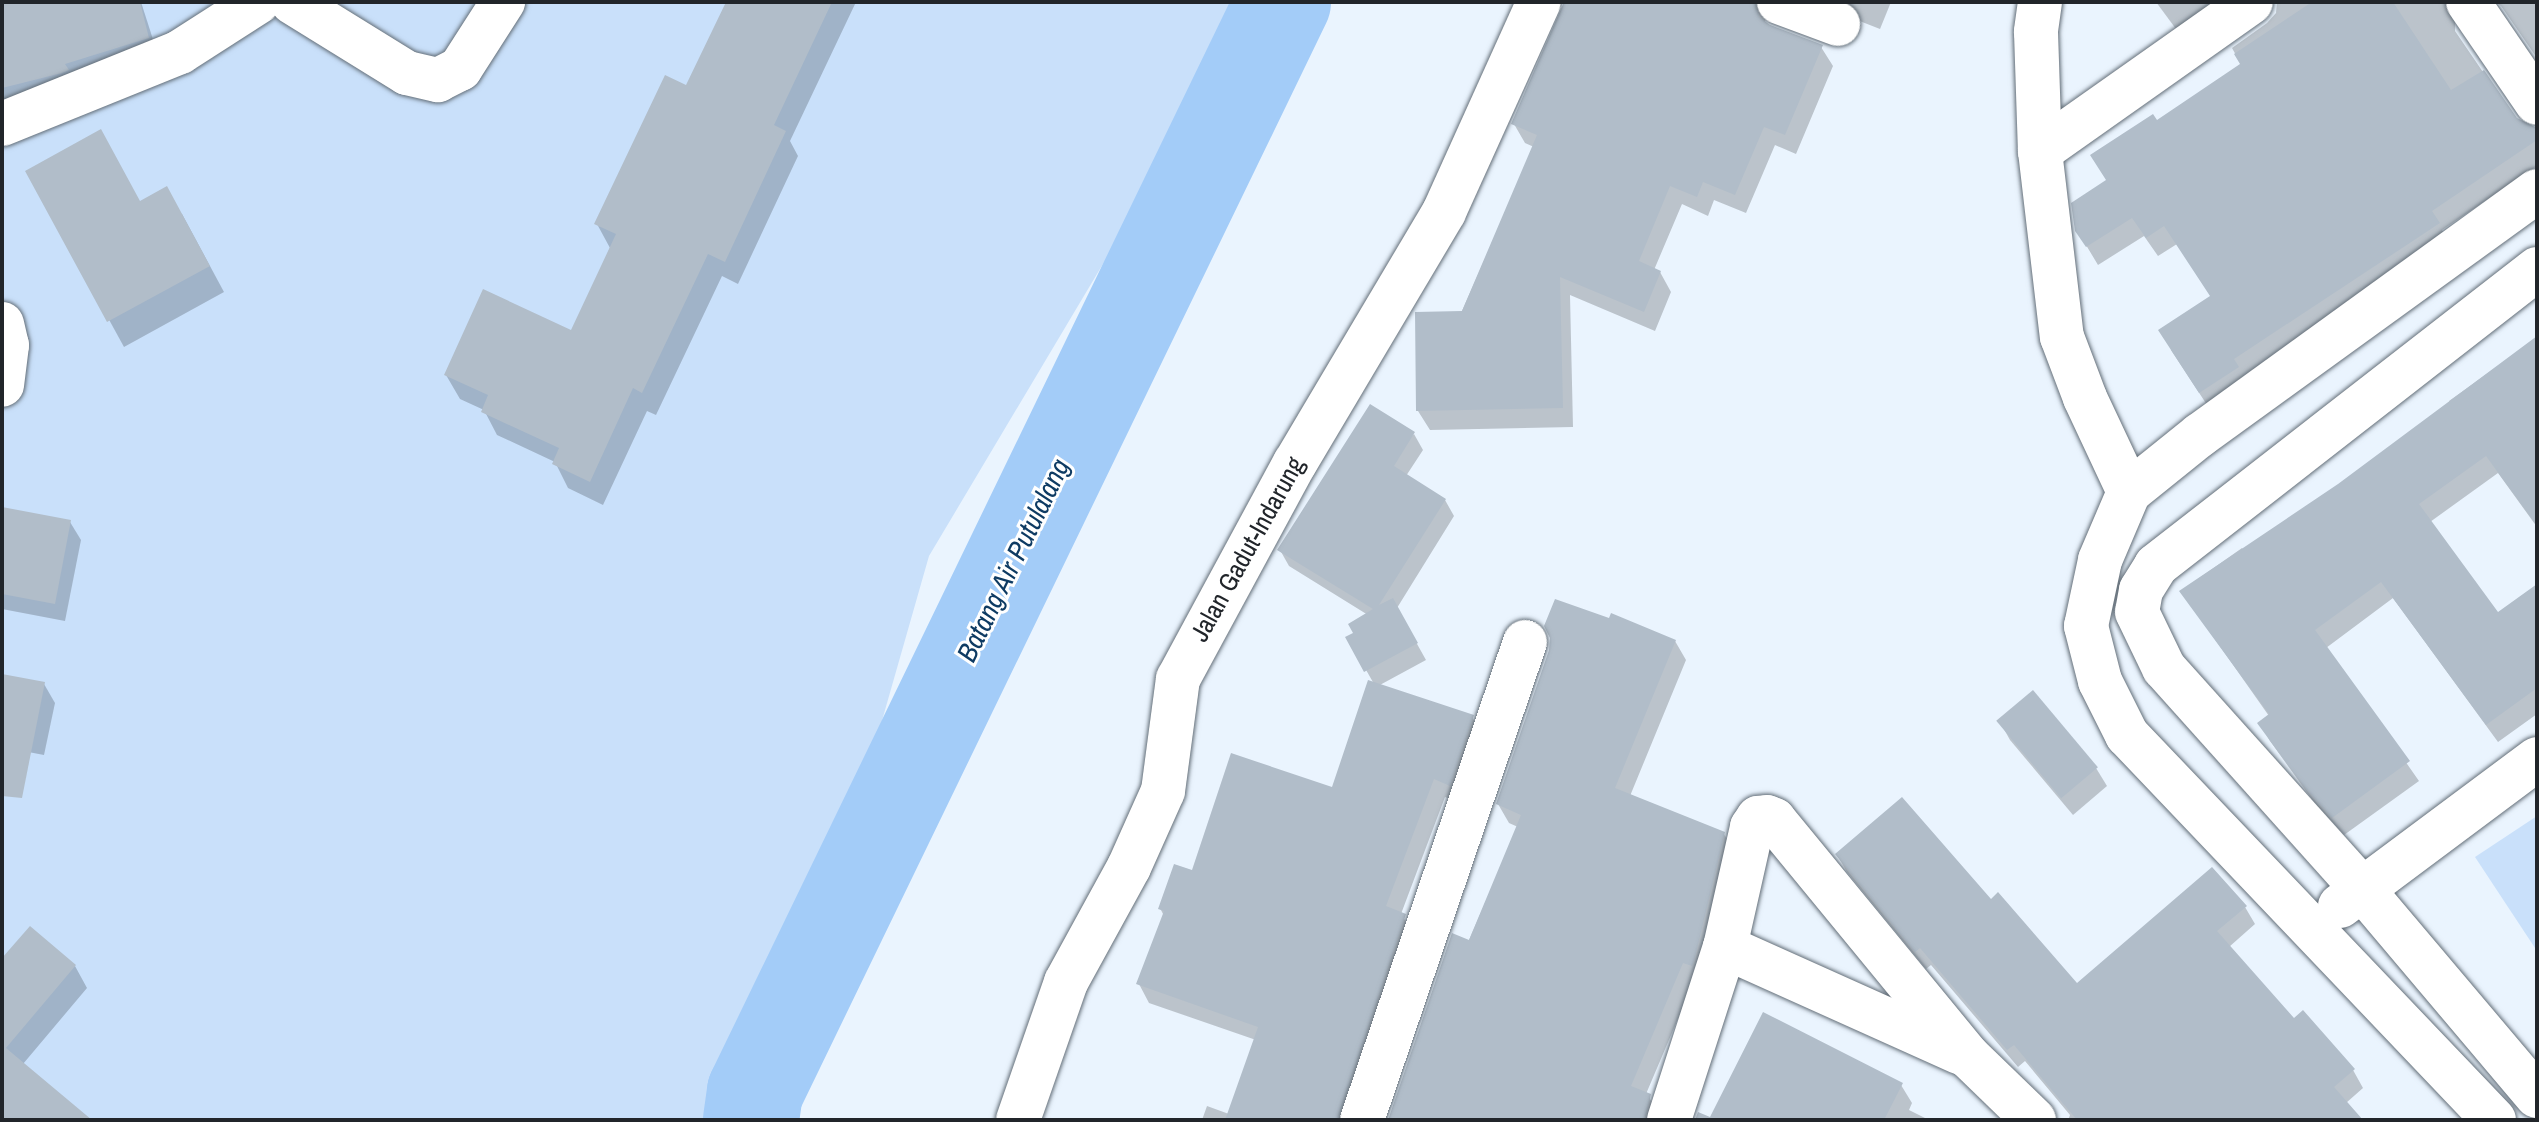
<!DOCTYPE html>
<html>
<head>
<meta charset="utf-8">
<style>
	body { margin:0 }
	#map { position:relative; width:2539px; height:1122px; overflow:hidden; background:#eaf4fe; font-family:"Archivo Narrow",sans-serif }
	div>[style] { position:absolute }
	.green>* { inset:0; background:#c9e0fa }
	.shadow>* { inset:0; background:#0003 }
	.river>* { height:96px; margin:-48px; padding:0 48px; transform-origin:48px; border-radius:48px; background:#a3ccf8 }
	.building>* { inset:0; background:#b1bdc9; transform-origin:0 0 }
	.roads { filter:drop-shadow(0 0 2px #636e78) drop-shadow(0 0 2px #636e78) }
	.minor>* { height:44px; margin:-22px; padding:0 22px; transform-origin:22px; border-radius:22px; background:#fff }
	span { translate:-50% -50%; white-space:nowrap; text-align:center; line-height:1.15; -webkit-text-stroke:6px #fff; paint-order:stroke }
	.street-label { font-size:26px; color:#21252a }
	.water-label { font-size:28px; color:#0e3b63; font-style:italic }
	.frame { position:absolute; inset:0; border:4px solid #21252a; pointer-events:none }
</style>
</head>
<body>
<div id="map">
	<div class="green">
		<i style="clip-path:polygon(2px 2px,1259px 2px,929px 556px,768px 1120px,2px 1120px)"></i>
		<i style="clip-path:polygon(2537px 816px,2537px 951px,2475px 857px)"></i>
	</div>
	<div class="shadow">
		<i style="clip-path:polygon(2px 2px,141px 2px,158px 55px,2px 108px)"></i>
		<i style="clip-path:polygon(728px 2px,856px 2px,790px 141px,798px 156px,738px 284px,722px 276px,656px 415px,647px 411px,603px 505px,568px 488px,555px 462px,497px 435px,484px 410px,460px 399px,446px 375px,572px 332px,610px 248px,597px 224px,687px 87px)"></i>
		<i style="clip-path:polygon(1565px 2px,1775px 2px,1766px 15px,1765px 23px,1821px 47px,1833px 66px,1796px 154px,1775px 145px,1746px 213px,1714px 200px,1708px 216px,1682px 204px,1654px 270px,1660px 272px,1671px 292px,1655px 331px,1570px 295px,1573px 427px,1430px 430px,1418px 411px,1534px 147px,1525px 143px,1514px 124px)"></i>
		<i style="clip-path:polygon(1811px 2px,1891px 2px,1880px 29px)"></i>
		<i style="clip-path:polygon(2156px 2px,2249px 2px,2176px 29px)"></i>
		<i style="clip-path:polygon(2277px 2px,2463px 2px,2455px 11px,2455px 31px,2515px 119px,2537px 130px,2537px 166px,2442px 230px,2449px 243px,2211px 411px,2171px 350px,2212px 297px,2177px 244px,2158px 256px,2144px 236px,2098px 265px,2077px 230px,2108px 181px,2156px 123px,2242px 66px,2232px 48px,2267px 23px,2276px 13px)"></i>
		<i style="clip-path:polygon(2496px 2px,2537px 2px,2537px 58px,2501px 6px)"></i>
		<i style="clip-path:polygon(28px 172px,182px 214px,224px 292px,124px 347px)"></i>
		<i style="clip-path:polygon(2537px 338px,2537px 527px,2498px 473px,2430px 522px,2497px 615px,2537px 586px,2537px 714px,2498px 742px,2393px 598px,2326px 648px,2419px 781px,2344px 835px,2314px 802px,2270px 741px,2260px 723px,2269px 716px,2181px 591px,2242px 548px,2245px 552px,2451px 405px,2449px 401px)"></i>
		<i style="clip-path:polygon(1414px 434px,1423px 450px,1406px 476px,1445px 500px,1454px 516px,1397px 608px,1426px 660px,1378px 686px,1472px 717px,1483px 736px,1460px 803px,1445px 797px,1401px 914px,1415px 935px,1352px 1120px,1202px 1120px,1207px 1106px,1229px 1114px,1256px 1040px,1149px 1003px,1139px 984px,1164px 916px,1160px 908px,1193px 873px,1333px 790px,1374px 684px,1348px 638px,1356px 634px,1368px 615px,1289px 566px,1280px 550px)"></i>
		<i style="clip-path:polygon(2px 509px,70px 522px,81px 540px,65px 621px,2px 609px)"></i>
		<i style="clip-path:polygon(1675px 641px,1686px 660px,1630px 796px,1724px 834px,1735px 853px,1694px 981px,1646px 1094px,1661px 1114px,1660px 1120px,1391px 1120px,1518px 827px,1509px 823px,1498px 804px)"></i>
		<i style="clip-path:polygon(2px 676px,44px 684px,55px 703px,44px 755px,2px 747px)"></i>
		<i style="clip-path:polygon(2000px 722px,2096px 768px,2107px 786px,2073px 815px,2010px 740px)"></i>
		<i style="clip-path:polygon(1837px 855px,1990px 902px,2077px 986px,2245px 907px,2255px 924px,2229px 947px,2294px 1020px,2353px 1070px,2363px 1088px,2346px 1103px,2360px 1120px,2068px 1120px,2070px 1115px,2025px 1061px,2018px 1067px,1931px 965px,1926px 969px,1847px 872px)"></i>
		<i style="clip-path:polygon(2px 961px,75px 966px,87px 988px,23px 1064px,89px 1120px,2px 1120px)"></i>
		<i style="clip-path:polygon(1901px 1085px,1912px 1103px,1909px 1110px,1929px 1120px,1697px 1120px)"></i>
	</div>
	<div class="river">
		<i style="left:751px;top:1120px;width:28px;rotate:-82deg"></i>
		<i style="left:755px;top:1092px;width:1211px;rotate:-64.15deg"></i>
	</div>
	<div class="building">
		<i style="clip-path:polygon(2px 2px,140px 2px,149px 38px,65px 64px,69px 70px,62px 73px,2px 88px)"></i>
		<i style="clip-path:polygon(726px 2px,832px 2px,774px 125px,786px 131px,725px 262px,708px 254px,642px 393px,633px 388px,590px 482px,552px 464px,559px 448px,481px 412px,488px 395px,444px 375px,483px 289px,571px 330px,616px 234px,594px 224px,665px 75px,686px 85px)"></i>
		<i style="clip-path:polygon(1564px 2px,1755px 2px,1759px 17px,1770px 25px,1823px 45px,1785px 135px,1764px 127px,1735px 195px,1703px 182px,1697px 197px,1670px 186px,1639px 261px,1661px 271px,1644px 312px,1560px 277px,1563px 408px,1416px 411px,1415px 312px,1462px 311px,1537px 135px,1511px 124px)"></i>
		<i style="clip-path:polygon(2312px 2px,2393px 2px,2451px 90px,2484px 70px,2517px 118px,2537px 128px,2537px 140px,2432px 211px,2440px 223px,2234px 359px,2239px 367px,2199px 393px,2158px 330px,2210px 296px,2164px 226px,2146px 238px,2132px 218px,2086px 247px,2075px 231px,2071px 203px,2106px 180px,2090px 155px,2153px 114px,2157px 120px,2240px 64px,2234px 54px)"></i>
		<i style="clip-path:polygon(101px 129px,140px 201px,167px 186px,210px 266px,107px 322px,25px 171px)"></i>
		<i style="clip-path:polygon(2537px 336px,2537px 526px,2486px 456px,2419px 504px,2498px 612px,2537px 584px,2537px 688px,2486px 725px,2381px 582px,2315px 630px,2410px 761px,2332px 818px,2301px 783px,2257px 723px,2269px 714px,2179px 591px,2338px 484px)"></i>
		<i style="clip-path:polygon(1370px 404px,1415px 432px,1394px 466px,1446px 499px,1379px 605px,1393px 598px,1418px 643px,1364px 672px,1345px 637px,1353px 633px,1348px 624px,1373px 609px,1277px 550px)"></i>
		<i style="clip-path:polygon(2px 507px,71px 520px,55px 604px,2px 594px)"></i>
		<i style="clip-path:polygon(1555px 599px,1609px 618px,1611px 613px,1676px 640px,1615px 788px,1725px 832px,1694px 961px,1692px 966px,1683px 963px,1631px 1086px,1651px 1094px,1645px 1120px,1388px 1120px,1452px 933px,1469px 940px,1521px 815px,1496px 804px,1549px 650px,1550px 638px,1544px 626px)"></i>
		<i style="clip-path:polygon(2px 674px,45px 682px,22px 798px,2px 796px)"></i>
		<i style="clip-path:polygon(1368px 680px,1474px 715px,1450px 786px,1434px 779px,1386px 906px,1406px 914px,1338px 1120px,1225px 1120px,1258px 1027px,1136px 984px,1164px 911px,1158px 909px,1174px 864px,1192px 870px,1231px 753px,1332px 787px)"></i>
		<i style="left:2033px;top:690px;width:101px;height:48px;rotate:50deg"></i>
		<i style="clip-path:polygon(1902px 797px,1991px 899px,1998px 892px,2077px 983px,2212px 867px,2247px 906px,2217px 931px,2294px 1018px,2303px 1010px,2355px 1069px,2334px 1087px,2363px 1120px,2077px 1120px,2014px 1045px,2007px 1050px,1920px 948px,1915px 952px,1835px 854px)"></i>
		<i style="clip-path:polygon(30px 926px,76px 965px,6px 1048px,92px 1120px,2px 1120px,2px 958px)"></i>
		<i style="clip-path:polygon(1763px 1012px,1903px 1083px,1884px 1120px,1695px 1120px,1698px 1112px,1710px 1117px)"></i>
	</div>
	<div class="roads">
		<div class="minor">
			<i style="left:292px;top:2px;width:135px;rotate:31.7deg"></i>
			<i style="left:407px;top:73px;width:32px;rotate:13deg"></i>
			<i style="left:438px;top:80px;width:25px;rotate:-27deg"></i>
			<i style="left:460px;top:69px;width:80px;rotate:-57.3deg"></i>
			<i style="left:1779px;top:2px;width:63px;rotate:20.4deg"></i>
			<i style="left:2040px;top:2px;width:30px;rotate:98deg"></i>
			<i style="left:2036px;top:32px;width:119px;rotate:88.1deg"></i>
			<i style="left:2040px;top:151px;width:187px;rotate:83.3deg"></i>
			<i style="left:2062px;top:337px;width:65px;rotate:69.3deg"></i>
			<i style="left:2085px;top:398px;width:104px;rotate:64.9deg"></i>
			<i style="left:2468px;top:2px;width:122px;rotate:55.7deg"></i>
			<i style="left:2px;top:124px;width:192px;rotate:-22deg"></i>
			<i style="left:180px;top:52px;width:93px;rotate:-32.7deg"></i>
			<i style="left:2040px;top:151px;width:258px;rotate:-35.2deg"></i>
			<i style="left:2537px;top:269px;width:483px;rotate:142.1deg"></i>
			<i style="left:2156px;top:566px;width:28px;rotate:122deg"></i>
			<i style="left:2141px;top:590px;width:22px;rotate:100deg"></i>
			<i style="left:2137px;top:612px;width:62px;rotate:64.3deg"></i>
			<i style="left:2164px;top:668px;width:297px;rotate:48.1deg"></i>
			<i style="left:2362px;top:889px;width:271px;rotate:49.8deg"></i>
			<i style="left:2px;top:324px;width:22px;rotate:77deg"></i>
			<i style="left:7px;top:345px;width:40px;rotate:97.1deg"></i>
			<i style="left:2340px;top:906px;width:246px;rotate:-36.7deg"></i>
			<i style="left:1725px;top:947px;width:256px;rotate:24.2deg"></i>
			<i style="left:1018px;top:1120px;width:146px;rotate:-70.8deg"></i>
			<i style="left:1066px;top:982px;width:131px;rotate:-61.3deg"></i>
			<i style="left:1129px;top:867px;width:83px;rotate:-65.9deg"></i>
			<i style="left:1163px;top:791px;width:113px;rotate:-82.4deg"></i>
			<i style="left:1178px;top:679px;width:246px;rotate:-61.6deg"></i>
			<i style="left:1295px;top:463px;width:292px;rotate:-59.3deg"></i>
			<i style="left:1444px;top:212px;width:230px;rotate:-65.7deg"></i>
			<i style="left:1362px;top:1120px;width:505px;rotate:-71.17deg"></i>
			<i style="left:1669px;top:1120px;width:182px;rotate:-72.1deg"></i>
			<i style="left:1725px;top:947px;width:123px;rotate:-77.3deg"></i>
			<i style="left:1752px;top:827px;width:11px;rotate:-56deg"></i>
			<i style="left:1758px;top:818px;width:9px;rotate:-6deg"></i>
			<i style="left:1767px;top:817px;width:8px;rotate:23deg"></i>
			<i style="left:1774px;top:820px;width:306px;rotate:50.6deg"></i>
			<i style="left:1968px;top:1056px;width:92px;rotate:44.1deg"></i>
			<i style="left:2494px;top:1120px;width:532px;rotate:-133.63deg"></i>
			<i style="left:2127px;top:735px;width:60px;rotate:-116.6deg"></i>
			<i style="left:2100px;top:681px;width:57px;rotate:-104.3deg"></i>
			<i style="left:2086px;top:626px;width:67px;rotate:-78deg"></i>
			<i style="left:2100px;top:560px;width:74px;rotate:-66.9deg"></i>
			<i style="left:2129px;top:492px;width:91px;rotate:-38.8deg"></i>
			<i style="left:2200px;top:435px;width:416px;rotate:-35.9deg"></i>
		</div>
	</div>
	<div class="street-label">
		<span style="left:1247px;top:549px;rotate:-61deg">Jalan Gadut-Indarung</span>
	</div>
	<div class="water-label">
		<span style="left:1013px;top:560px;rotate:-64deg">Batang Air Putulalang</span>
	</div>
	<div class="frame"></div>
</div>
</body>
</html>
